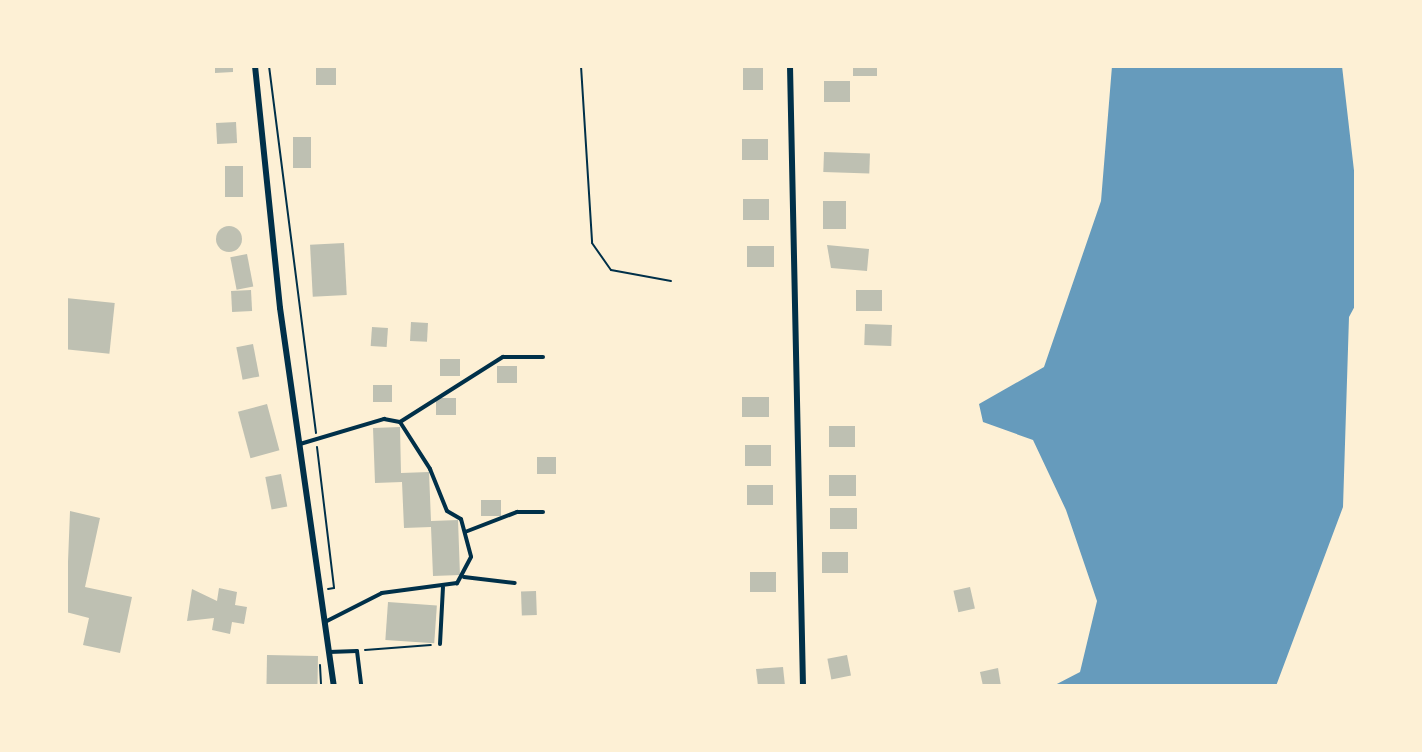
<!DOCTYPE html>
<html>
<head>
<meta charset="utf-8">
<style>
	body { margin:0 }
	#map { position:relative; width:1422px; height:752px; overflow:hidden; background:#fdf0d5; font-family:"Nunito Sans",sans-serif }
	div>[style] { position:absolute }
	.water>* { inset:0; background:#669bbc }
	.building>* { inset:0; background:#bec0b2; transform-origin:0 0 }
	.round { border-radius:50% }
	.path>* { height:2px; margin:-1px; padding:0 1px; transform-origin:1px; border-radius:1px; background:#003049 }
	.service>* { height:4px; margin:-2px; padding:0 2px; transform-origin:2px; border-radius:2px; background:#003049 }
	.minor>* { height:6px; margin:-3px; padding:0 3px; transform-origin:3px; border-radius:3px; background:#003049 }
	span { translate:-50% -50%; white-space:nowrap; text-align:center; line-height:1.15; -webkit-text-stroke:6px #fdf0d5; paint-order:stroke }
	.frame { position:absolute; inset:0; border:68px solid #fdf0d5; pointer-events:none }
</style>
</head>
<body>
<div id="map">
	<div class="water">
		<i style="clip-path:polygon(1112px 66px,1342px 66px,1356px 188px,1356px 304px,1349px 317px,1343px 507px,1276px 686px,1053px 686px,1080px 672px,1097px 601px,1066px 510px,1033px 440px,983px 422px,979px 404px,1044px 367px,1101px 201px)"></i>
	</div>
	<div class="building">
		<i style="clip-path:polygon(215px 66px,233px 66px,233px 72px,215px 73px)"></i>
		<i style="left:316px;top:66px;width:20px;height:19px"></i>
		<i style="left:743px;top:66px;width:20px;height:24px"></i>
		<i style="left:853px;top:66px;width:24px;height:10px"></i>
		<i style="left:824px;top:81px;width:26px;height:21px"></i>
		<i style="left:236px;top:122px;width:21px;height:20px;rotate:87deg"></i>
		<i style="left:293px;top:137px;width:18px;height:31px"></i>
		<i style="left:742px;top:139px;width:26px;height:21px"></i>
		<i style="left:824px;top:152px;width:46px;height:20px;rotate:2deg"></i>
		<i style="left:225px;top:166px;width:18px;height:31px"></i>
		<i style="left:743px;top:199px;width:26px;height:21px"></i>
		<i style="left:823px;top:201px;width:23px;height:28px"></i>
		<i class="round" style="left:216px;top:226px;width:26px;height:26px"></i>
		<i style="left:344px;top:243px;width:52px;height:34px;rotate:87deg"></i>
		<i style="clip-path:polygon(827px 245px,869px 249px,867px 271px,831px 268px)"></i>
		<i style="left:747px;top:246px;width:27px;height:21px"></i>
		<i style="left:247px;top:254px;width:33px;height:17px;rotate:79deg"></i>
		<i style="left:251px;top:290px;width:21px;height:20px;rotate:87deg"></i>
		<i style="left:856px;top:290px;width:26px;height:21px"></i>
		<i style="left:66px;top:298px;width:49px;height:51px;rotate:6deg"></i>
		<i style="left:411px;top:322px;width:17px;height:19px;rotate:3deg"></i>
		<i style="left:865px;top:324px;width:27px;height:21px;rotate:2deg"></i>
		<i style="left:372px;top:327px;width:16px;height:19px;rotate:4deg"></i>
		<i style="left:253px;top:344px;width:33px;height:17px;rotate:79deg"></i>
		<i style="left:440px;top:359px;width:20px;height:17px"></i>
		<i style="left:497px;top:366px;width:20px;height:17px"></i>
		<i style="left:373px;top:385px;width:19px;height:17px"></i>
		<i style="left:742px;top:397px;width:27px;height:20px"></i>
		<i style="left:436px;top:398px;width:20px;height:17px"></i>
		<i style="left:267px;top:404px;width:48px;height:30px;rotate:75deg"></i>
		<i style="left:829px;top:426px;width:26px;height:21px"></i>
		<i style="clip-path:polygon(400px 427px,401px 473px,429px 472px,431px 521px,458px 520px,460px 575px,433px 576px,431px 527px,404px 528px,402px 482px,375px 483px,373px 428px)"></i>
		<i style="left:745px;top:445px;width:26px;height:21px"></i>
		<i style="left:537px;top:457px;width:19px;height:17px"></i>
		<i style="left:281px;top:474px;width:33px;height:16px;rotate:79deg"></i>
		<i style="left:829px;top:475px;width:27px;height:21px"></i>
		<i style="left:747px;top:485px;width:26px;height:20px"></i>
		<i style="left:481px;top:500px;width:20px;height:16px"></i>
		<i style="left:830px;top:508px;width:27px;height:21px"></i>
		<i style="clip-path:polygon(70px 511px,100px 518px,85px 587px,132px 597px,120px 653px,83px 645px,89px 618px,66px 612px)"></i>
		<i style="left:822px;top:552px;width:26px;height:21px"></i>
		<i style="left:750px;top:572px;width:26px;height:20px"></i>
		<i style="left:970px;top:587px;width:22px;height:17px;rotate:77deg"></i>
		<i style="clip-path:polygon(219px 588px,237px 592px,235px 605px,247px 607px,244px 624px,232px 622px,230px 634px,212px 630px,214px 618px,187px 621px,192px 589px,217px 601px)"></i>
		<i style="left:536px;top:591px;width:24px;height:15px;rotate:88deg"></i>
		<i style="left:388px;top:602px;width:49px;height:38px;rotate:4deg"></i>
		<i style="left:267px;top:655px;width:51px;height:31px;rotate:1deg"></i>
		<i style="left:847px;top:655px;width:21px;height:20px;rotate:79deg"></i>
		<i style="clip-path:polygon(783px 667px,785px 686px,758px 686px,756px 669px)"></i>
		<i style="clip-path:polygon(998px 668px,1001px 686px,983px 686px,980px 672px)"></i>
	</div>
	<div class="path">
		<i style="left:269px;top:66px;width:370px;rotate:82.7deg"></i>
		<i style="left:581px;top:66px;width:177px;rotate:86.4deg"></i>
		<i style="left:592px;top:243px;width:33px;rotate:55deg"></i>
		<i style="left:611px;top:270px;width:61px;rotate:10.4deg"></i>
		<i style="left:317px;top:447px;width:142px;rotate:83.1deg"></i>
		<i style="left:334px;top:588px;width:6px;rotate:171deg"></i>
		<i style="left:365px;top:650px;width:66px;rotate:-4.3deg"></i>
		<i style="left:320px;top:665px;width:21px;rotate:87deg"></i>
	</div>
	<div class="service">
		<i style="left:400px;top:422px;width:122px;rotate:-32.3deg"></i>
		<i style="left:503px;top:357px;width:40px"></i>
		<i style="left:300px;top:444px;width:88px;rotate:-16.6deg"></i>
		<i style="left:384px;top:419px;width:16px;rotate:11deg"></i>
		<i style="left:400px;top:422px;width:56px;rotate:57.4deg"></i>
		<i style="left:430px;top:469px;width:45px;rotate:68deg"></i>
		<i style="left:447px;top:511px;width:16px;rotate:30deg"></i>
		<i style="left:461px;top:519px;width:39px;rotate:75deg"></i>
		<i style="left:471px;top:557px;width:30px;rotate:118deg"></i>
		<i style="left:457px;top:583px;width:76px;rotate:172.4deg"></i>
		<i style="left:382px;top:593px;width:64px;rotate:153deg"></i>
		<i style="left:465px;top:532px;width:56px;rotate:-21deg"></i>
		<i style="left:517px;top:512px;width:26px"></i>
		<i style="left:464px;top:577px;width:51px;rotate:6.7deg"></i>
		<i style="left:440px;top:644px;width:57px;rotate:-87deg"></i>
		<i style="left:329px;top:652px;width:28px;rotate:-2deg"></i>
		<i style="left:357px;top:651px;width:35px;rotate:83deg"></i>
	</div>
	<div class="minor">
		<i style="left:255px;top:66px;width:243px;rotate:84.1deg"></i>
		<i style="left:280px;top:308px;width:382px;rotate:81.9deg"></i>
		<i style="left:790px;top:66px;width:620px;rotate:88.8deg"></i>
	</div>
	<div class="frame"></div>
</div>
</body>
</html>
